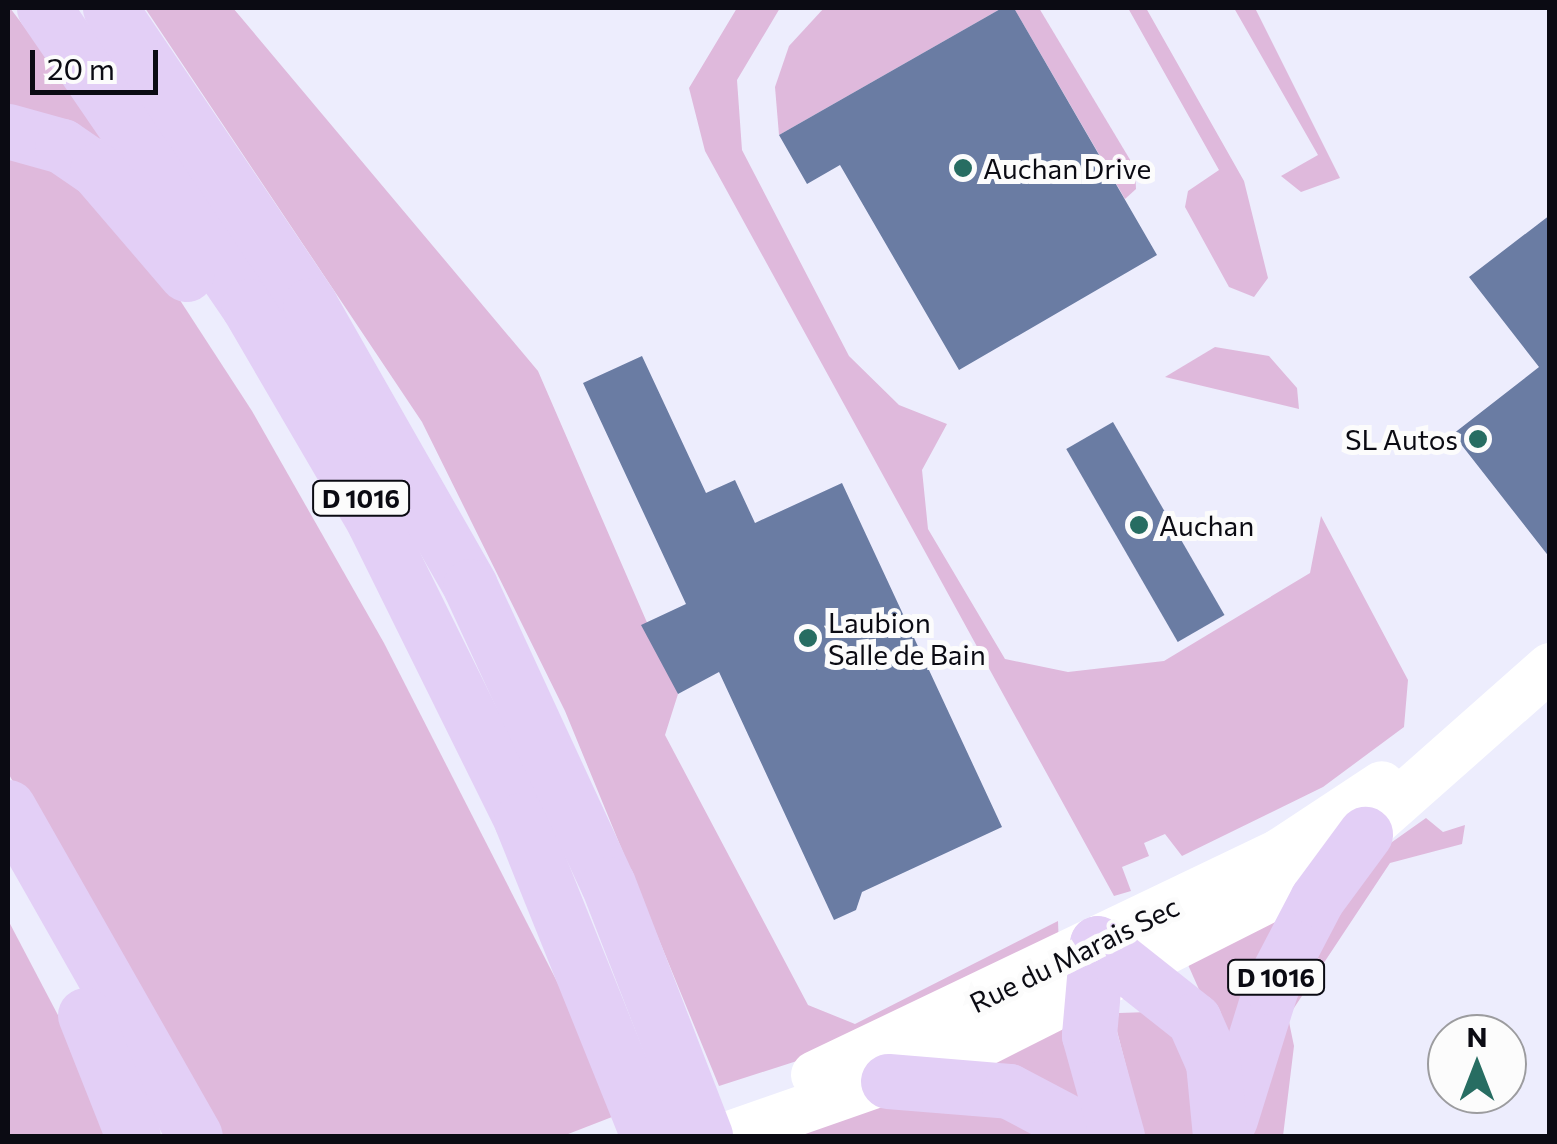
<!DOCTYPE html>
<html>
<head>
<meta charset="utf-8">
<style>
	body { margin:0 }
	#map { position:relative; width:1557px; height:1144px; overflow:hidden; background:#ededfd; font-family:Commissioner,sans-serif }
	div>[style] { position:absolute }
	.green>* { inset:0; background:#dfb9dc }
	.building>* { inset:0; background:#6a7ca3; transform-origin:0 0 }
	.tertiary>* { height:48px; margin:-24px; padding:0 24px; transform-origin:24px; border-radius:24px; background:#fff }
	.trunk>* { height:55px; margin:-27.5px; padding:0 27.5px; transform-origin:27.5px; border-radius:27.5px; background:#e3cff6 }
	.dots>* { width:28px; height:28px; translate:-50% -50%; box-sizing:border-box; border:5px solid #fcfcfc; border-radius:50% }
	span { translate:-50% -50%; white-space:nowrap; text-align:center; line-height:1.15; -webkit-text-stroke:10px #fcfcfc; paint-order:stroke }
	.shield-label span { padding:2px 8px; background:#fcfcfc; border:2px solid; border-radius:8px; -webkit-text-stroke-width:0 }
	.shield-label { font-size:25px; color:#0b0b13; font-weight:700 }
	.poi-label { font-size:28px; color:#0b0b13 }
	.left { translate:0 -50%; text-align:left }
	.right { translate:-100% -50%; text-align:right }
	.street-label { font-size:28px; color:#0b0b13 }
	.frame { position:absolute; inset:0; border:10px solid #0b0b13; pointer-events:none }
	.north { position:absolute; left:1427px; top:1014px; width:100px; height:100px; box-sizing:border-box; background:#fcfcfc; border:2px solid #9c9c9f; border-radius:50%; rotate:0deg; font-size:28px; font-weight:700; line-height:40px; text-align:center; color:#0b0b13 }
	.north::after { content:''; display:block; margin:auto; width:35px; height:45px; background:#276d62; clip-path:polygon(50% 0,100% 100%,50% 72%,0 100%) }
	.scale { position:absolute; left:30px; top:50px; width:128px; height:45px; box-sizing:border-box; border:5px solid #0b0b13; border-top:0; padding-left:12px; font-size:30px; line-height:35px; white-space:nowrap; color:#0b0b13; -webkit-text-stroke:8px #fcfcfc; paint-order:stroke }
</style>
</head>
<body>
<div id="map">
	<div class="green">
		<i style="clip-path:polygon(10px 8px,107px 135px,107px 141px,8px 112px)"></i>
		<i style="clip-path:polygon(145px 8px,233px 8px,538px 371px,678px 694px,665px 735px,808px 1005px,855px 1024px,1058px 921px,1059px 948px,890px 1031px,719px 1086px,565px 711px,422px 422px)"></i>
		<i style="clip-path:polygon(737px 8px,780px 8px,737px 80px,742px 150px,849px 356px,899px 405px,947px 424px,922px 470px,928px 529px,1005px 659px,1068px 672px,1164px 661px,1310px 573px,1321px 516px,1408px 680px,1404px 727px,1323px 787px,1182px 856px,1165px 834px,1144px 843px,1149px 856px,1122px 867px,1131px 891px,1114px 896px,705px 151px,689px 88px)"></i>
		<i style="clip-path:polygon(824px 8px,1002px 8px,779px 135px,775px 87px,789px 46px)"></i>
		<i style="clip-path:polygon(1014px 8px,1039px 8px,1135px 168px,1136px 189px,1125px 199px)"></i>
		<i style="clip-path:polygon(1128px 8px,1146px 8px,1244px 181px,1268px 278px,1254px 297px,1229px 287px,1185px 207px,1188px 191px,1219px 170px)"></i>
		<i style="clip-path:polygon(1234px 8px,1255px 8px,1340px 178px,1301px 192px,1281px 176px,1318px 155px)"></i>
		<i style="clip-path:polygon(8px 147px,57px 163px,161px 271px,252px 411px,384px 643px,571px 1009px,612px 1117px,563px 1136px,221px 1136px,8px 773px)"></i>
		<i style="clip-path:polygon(1215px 347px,1269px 356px,1297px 388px,1299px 409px,1165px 377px)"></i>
		<i style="clip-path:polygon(1426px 818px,1443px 832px,1465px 825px,1462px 844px,1390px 863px,1288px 1017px,1294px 1046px,1283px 1136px,1239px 1136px,1318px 926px,1385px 847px)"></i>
		<i style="clip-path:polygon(1292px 902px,1238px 1040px,1222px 1041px,1185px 958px)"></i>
		<i style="clip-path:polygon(8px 920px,81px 1059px,116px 1136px,8px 1136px)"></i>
		<i style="clip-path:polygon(1149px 1012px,1186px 1046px,1198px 1136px,1144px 1136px,1116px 1027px,1119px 1013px)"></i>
		<i style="clip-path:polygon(1066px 1015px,1081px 1099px,993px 1063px)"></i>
		<i style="clip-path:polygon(941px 1098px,1058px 1136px,761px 1136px,860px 1102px)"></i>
	</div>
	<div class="building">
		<i style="clip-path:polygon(1002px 8px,1014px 8px,1157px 255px,959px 370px,840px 165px,807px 184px,779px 135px)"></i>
		<i style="clip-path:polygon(1550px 215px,1550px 558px,1453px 434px,1539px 367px,1469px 277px)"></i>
		<i style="clip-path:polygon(642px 356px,706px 493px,735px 480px,755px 523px,842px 483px,1002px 827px,862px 892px,856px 910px,834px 920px,719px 672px,678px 694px,641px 625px,686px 604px,583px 383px)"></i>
		<i style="left:1113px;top:422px;width:223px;height:54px;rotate:60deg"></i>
	</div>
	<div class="tertiary">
		<i style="left:815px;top:1075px;width:514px;rotate:-25.57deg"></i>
		<i style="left:1279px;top:853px;width:123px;rotate:-33.4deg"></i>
		<i style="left:727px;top:1136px;width:248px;rotate:-19.3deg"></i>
		<i style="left:961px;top:1054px;width:397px;rotate:-26.8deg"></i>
		<i style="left:1315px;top:875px;width:314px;rotate:-41.5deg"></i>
	</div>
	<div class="trunk">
		<i style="left:44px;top:8px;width:361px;rotate:55.6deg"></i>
		<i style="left:248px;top:306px;width:250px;rotate:59.7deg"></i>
		<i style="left:374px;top:522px;width:332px;rotate:63.7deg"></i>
		<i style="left:521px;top:820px;width:341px;rotate:68.1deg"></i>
		<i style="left:110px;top:8px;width:358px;rotate:56deg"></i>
		<i style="left:310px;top:305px;width:323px;rotate:60.3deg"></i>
		<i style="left:470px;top:586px;width:328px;rotate:65.2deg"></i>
		<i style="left:608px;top:884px;width:270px;rotate:68.9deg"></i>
		<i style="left:8px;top:131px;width:56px;rotate:15.5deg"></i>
		<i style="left:62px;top:146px;width:42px;rotate:34.4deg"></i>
		<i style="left:97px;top:170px;width:137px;rotate:49.4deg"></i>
		<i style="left:8px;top:807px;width:378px;rotate:60.4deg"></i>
		<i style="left:85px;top:1015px;width:130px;rotate:68.4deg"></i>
		<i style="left:888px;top:1081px;width:121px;rotate:4.7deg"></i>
		<i style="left:1009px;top:1091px;width:96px;rotate:27.9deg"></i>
		<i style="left:1230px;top:1119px;width:138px;rotate:-72.7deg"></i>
		<i style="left:1271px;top:987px;width:99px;rotate:-62.4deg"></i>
		<i style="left:1317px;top:899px;width:81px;rotate:-53.6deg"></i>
		<i style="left:1117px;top:1136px;width:105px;rotate:-105.5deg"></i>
		<i style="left:1089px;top:1035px;width:92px;rotate:-85deg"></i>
		<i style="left:1097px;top:943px;width:124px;rotate:38.4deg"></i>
		<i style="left:1194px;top:1020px;width:47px;rotate:66.2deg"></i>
		<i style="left:1213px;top:1063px;width:73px;rotate:84.5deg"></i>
	</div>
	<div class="dots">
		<i style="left:963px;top:168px;background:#276d62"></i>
		<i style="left:1478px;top:439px;background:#276d62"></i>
		<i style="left:1139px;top:525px;background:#276d62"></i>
		<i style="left:808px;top:638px;background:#276d62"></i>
	</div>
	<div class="shield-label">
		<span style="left:361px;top:498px">D 1016</span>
		<span style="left:1276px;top:977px">D 1016</span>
	</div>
	<div class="poi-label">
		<span class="left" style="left:983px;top:168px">Auchan Drive</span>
		<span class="right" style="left:1458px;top:439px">SL Autos</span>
		<span class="left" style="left:1159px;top:525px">Auchan</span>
		<span class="left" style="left:828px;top:638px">Laubion<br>Salle de Bain</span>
	</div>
	<div class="street-label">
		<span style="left:1074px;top:954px;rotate:-26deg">Rue du Marais Sec</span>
	</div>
	<div class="frame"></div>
	<div class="north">N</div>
	<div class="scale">20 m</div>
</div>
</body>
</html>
